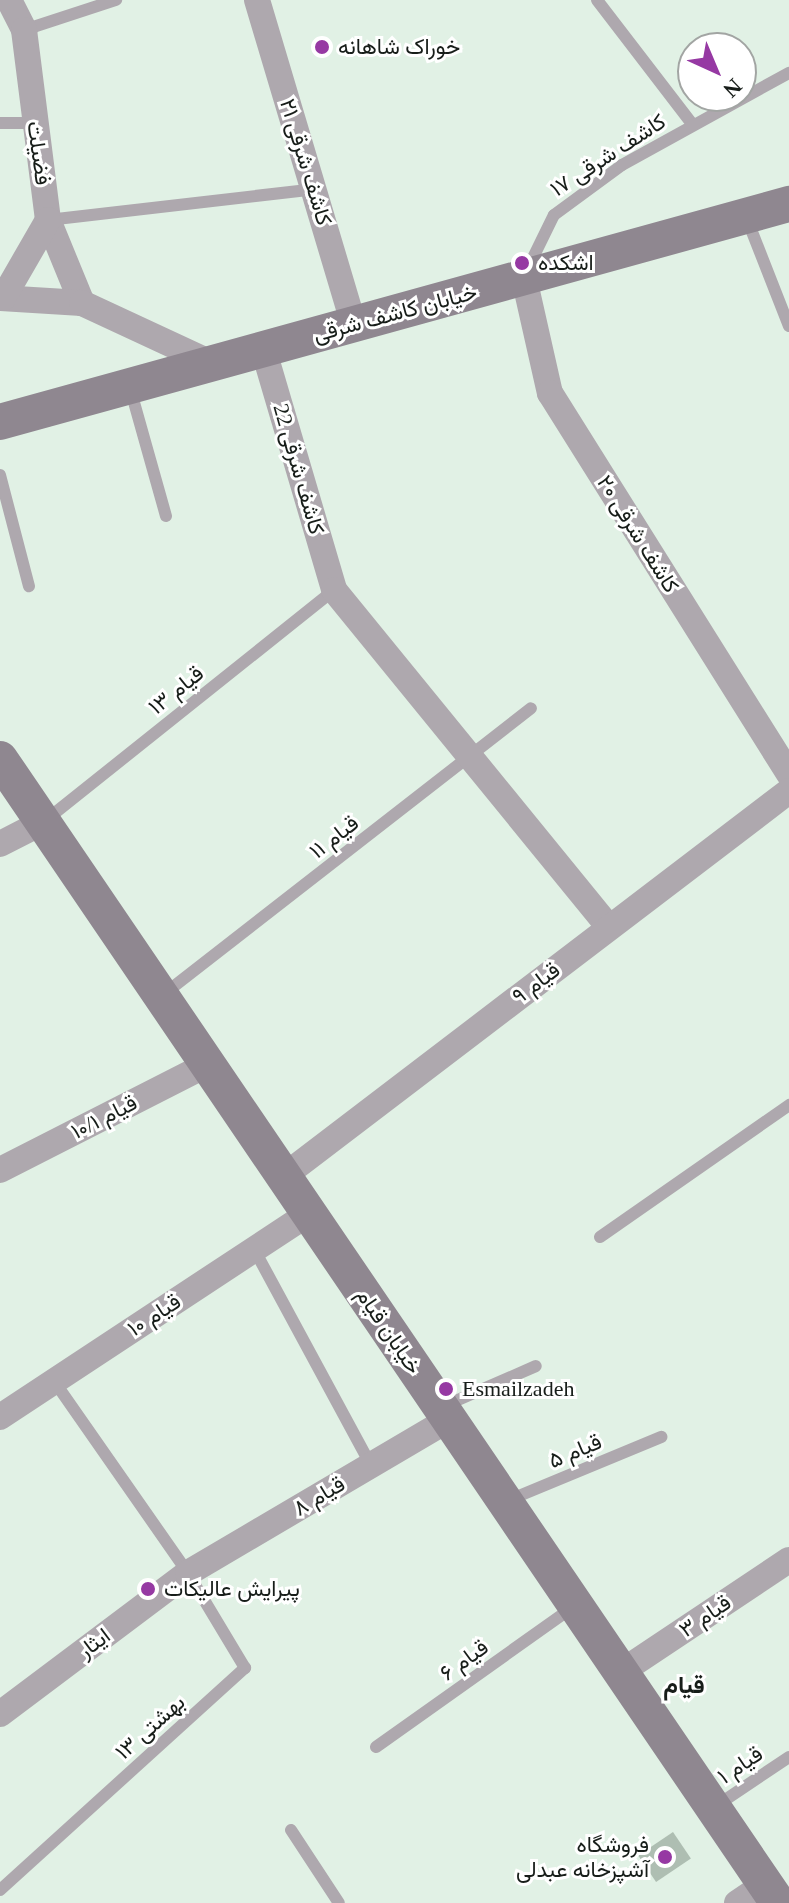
<!DOCTYPE html>
<html>
<head>
<meta charset="utf-8">
<style>
	body { margin:0 }
	#map { position:relative; width:789px; height:1903px; overflow:hidden; background:#e1f1e5; font-family:"Times New Roman",Vazirmatn,serif }
	div>[style] { position:absolute }
	.building>* { inset:0; background:#aebeb2; transform-origin:0 0 }
	.service>* { height:12px; margin:-6px; padding:0 6px; transform-origin:6px; border-radius:6px; background:#aea8ae }
	.minor>* { height:26px; margin:-13px; padding:0 13px; transform-origin:13px; border-radius:13px; background:#aea8ae }
	.secondary>* { height:36px; margin:-18px; padding:0 18px; transform-origin:18px; border-radius:18px; background:#8f8790 }
	.dots>* { width:22px; height:22px; translate:-50% -50%; box-sizing:border-box; border:4px solid #fff; border-radius:50% }
	span { translate:-50% -50%; white-space:nowrap; text-align:center; line-height:1.15; -webkit-text-stroke:6px #fff; paint-order:stroke }
	.poi-label { font-size:22px; color:#171d19 }
	.left { translate:0 -50%; text-align:left }
	.right { translate:-100% -50%; text-align:right }
	.street-label { font-size:22px; color:#171d19 }
	.neighbourhood-label { font-size:24px; color:#171d19; font-weight:700 }
	.north { position:absolute; left:677px; top:32px; width:80px; height:80px; box-sizing:border-box; background:#fff; border:2px solid #a2a5a3; border-radius:50%; rotate:136deg; font-size:22px; font-weight:700; line-height:32px; text-align:center; color:#171d19 }
	.north::after { content:''; display:block; margin:auto; width:28px; height:36px; background:#9639a3; clip-path:polygon(50% 0,100% 100%,50% 72%,0 100%) }
</style>
</head>
<body>
<div id="map">
	<div class="building">
		<i style="left:673px;top:1832px;width:32px;height:42px;rotate:56deg"></i>
	</div>
	<div class="service">
		<i style="left:597px;top:0;width:156px;rotate:52.5deg"></i>
		<i style="left:24px;top:30px;width:97px;rotate:-18.1deg"></i>
		<i style="left:0;top:123px;width:34px"></i>
		<i style="left:747px;top:219px;width:115px;rotate:68.6deg"></i>
		<i style="left:48px;top:220px;width:268px;rotate:-6.6deg"></i>
		<i style="left:527px;top:270px;width:61px;rotate:-63.9deg"></i>
		<i style="left:554px;top:215px;width:84px;rotate:-36.3deg"></i>
		<i style="left:622px;top:165px;width:191px;rotate:-28.9deg"></i>
		<i style="left:130px;top:388px;width:133px;rotate:74.3deg"></i>
		<i style="left:0;top:475px;width:115px;rotate:75.4deg"></i>
		<i style="left:46px;top:820px;width:369px;rotate:-38.6deg"></i>
		<i style="left:164px;top:994px;width:465px;rotate:-37.9deg"></i>
		<i style="left:600px;top:1237px;width:231px;rotate:-34.9deg"></i>
		<i style="left:254px;top:1249px;width:246px;rotate:61.6deg"></i>
		<i style="left:444px;top:1406px;width:100px;rotate:-23.5deg"></i>
		<i style="left:509px;top:1500px;width:165px;rotate:-22.5deg"></i>
		<i style="left:376px;top:1747px;width:242px;rotate:-35.4deg"></i>
		<i style="left:716px;top:1806px;width:88px;rotate:-33.9deg"></i>
		<i style="left:291px;top:1830px;width:87px;rotate:56.7deg"></i>
		<i style="left:0;top:1890px;width:331px;rotate:-42.2deg"></i>
		<i style="left:245px;top:1668px;width:111px;rotate:-121deg"></i>
		<i style="left:188px;top:1573px;width:234px;rotate:-124.9deg"></i>
	</div>
	<div class="minor">
		<i style="left:9px;top:0;width:34px;rotate:63deg"></i>
		<i style="left:24px;top:30px;width:192px;rotate:82.8deg"></i>
		<i style="left:48px;top:220px;width:90px;rotate:67.7deg"></i>
		<i style="left:257px;top:0;width:339px;rotate:73.4deg"></i>
		<i style="left:524px;top:278px;width:118px;rotate:77.3deg"></i>
		<i style="left:550px;top:393px;width:450px;rotate:57.9deg"></i>
		<i style="left:0;top:298px;width:82px;rotate:3.5deg"></i>
		<i style="left:82px;top:303px;width:140px;rotate:24.9deg"></i>
		<i style="left:3px;top:298px;width:90px;rotate:-60deg"></i>
		<i style="left:263px;top:348px;width:252px;rotate:73.6deg"></i>
		<i style="left:334px;top:590px;width:435px;rotate:50.8deg"></i>
		<i style="left:0;top:844px;width:48px;rotate:-27.1deg"></i>
		<i style="left:0;top:1170px;width:233px;rotate:-27deg"></i>
		<i style="left:284px;top:1176px;width:635px;rotate:-37.32deg"></i>
		<i style="left:0;top:1417px;width:370px;rotate:-33.4deg"></i>
		<i style="left:621px;top:1672px;width:202px;rotate:-33.7deg"></i>
		<i style="left:0;top:1714px;width:235px;rotate:-36.9deg"></i>
		<i style="left:188px;top:1573px;width:303px;rotate:-30.5deg"></i>
		<i style="left:737px;top:1903px;width:34px;rotate:-34deg"></i>
	</div>
	<div class="secondary">
		<i style="left:0;top:422px;width:819px;rotate:-15.45deg"></i>
		<i style="left:0;top:759px;width:1383px;rotate:55.78deg"></i>
	</div>
	<div class="dots">
		<i style="left:322px;top:47px;background:#9639a3"></i>
		<i style="left:522px;top:263px;background:#9639a3"></i>
		<i style="left:446px;top:1389px;background:#9639a3"></i>
		<i style="left:148px;top:1589px;background:#9639a3"></i>
		<i style="left:665px;top:1857px;background:#9639a3"></i>
	</div>
	<div class="poi-label">
		<span class="left" style="left:338px;top:47px">خوراک شاهانه</span>
		<span class="left" style="left:538px;top:263px">اشکده</span>
		<span class="left" style="left:462px;top:1389px">Esmailzadeh</span>
		<span class="left" style="left:164px;top:1589px">پیرایش عالیکات</span>
		<span class="right" style="left:649px;top:1857px">فروشگاه<br>آشپزخانه عبدلی</span>
	</div>
	<div class="street-label">
		<span style="left:39px;top:153px;rotate:82deg">فضیلت</span>
		<span style="left:608px;top:155px;rotate:-33deg">کاشف شرقی ۱۷</span>
		<span style="left:306px;top:162px;rotate:73deg">کاشف شرقی ۲۱</span>
		<span style="left:395px;top:313px;rotate:-15deg">خیابان کاشف شرقی</span>
		<span style="left:299px;top:469px;rotate:74deg">کاشف شرقی 22</span>
		<span style="left:638px;top:534px;rotate:58deg">کاشف شرقی ۲۰</span>
		<span style="left:176px;top:690px;rotate:-39deg">قیام ۱۳</span>
		<span style="left:334px;top:837px;rotate:-38deg">قیام ۱۱</span>
		<span style="left:536px;top:983px;rotate:-37deg">قیام ۹</span>
		<span style="left:104px;top:1117px;rotate:-27deg">قیام ۱۰/۱</span>
		<span style="left:154px;top:1315px;rotate:-33deg">قیام ۱۰</span>
		<span style="left:389px;top:1331px;rotate:56deg">خیابان قیام</span>
		<span style="left:575px;top:1451px;rotate:-23deg">قیام ۵</span>
		<span style="left:319px;top:1496px;rotate:-31deg">قیام ۸</span>
		<span style="left:705px;top:1616px;rotate:-34deg">قیام ۳</span>
		<span style="left:94px;top:1643px;rotate:-37deg">ایثار</span>
		<span style="left:464px;top:1660px;rotate:-36deg">قیام ۶</span>
		<span style="left:150px;top:1727px;rotate:-42deg">بهشتی ۱۳</span>
		<span style="left:740px;top:1765px;rotate:-34deg">قیام ۱</span>
	</div>
	<div class="neighbourhood-label">
		<span style="left:684px;top:1686px">قیام</span>
	</div>
	<div class="north">N</div>
</div>
</body>
</html>
